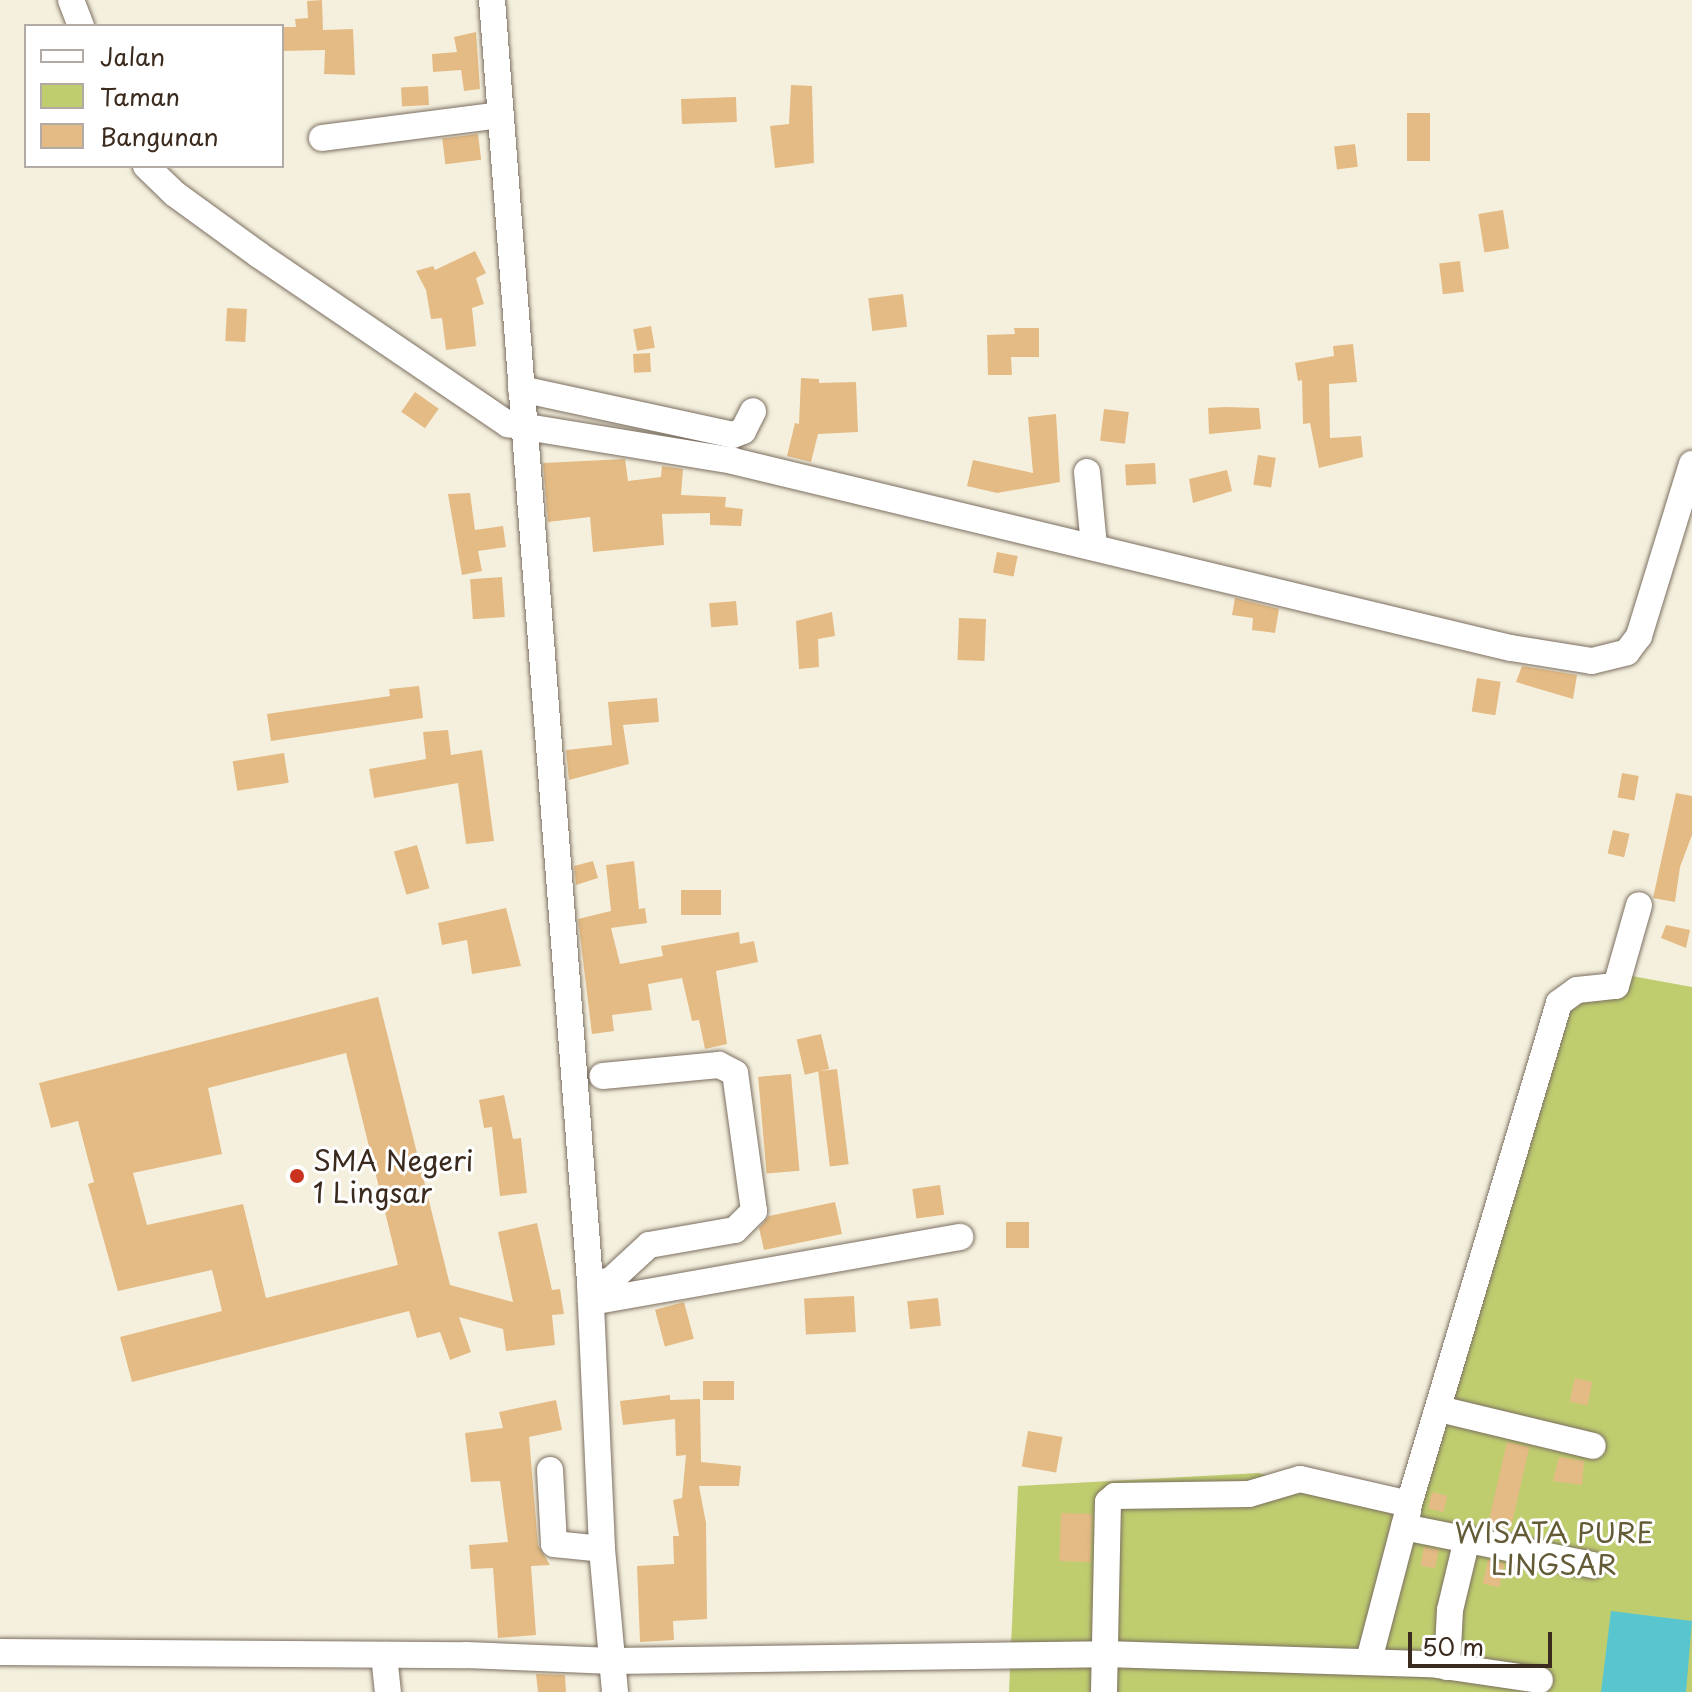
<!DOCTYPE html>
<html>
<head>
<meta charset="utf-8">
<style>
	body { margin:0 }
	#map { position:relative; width:1692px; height:1692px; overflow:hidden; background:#f5f0de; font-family:"Playpen Sans",sans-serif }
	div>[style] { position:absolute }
	.green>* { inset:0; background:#bfcd6f }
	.water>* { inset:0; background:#59c6cf }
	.building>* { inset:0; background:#e4bb84; transform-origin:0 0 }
	.roads { filter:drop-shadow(0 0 2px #7c6f61) drop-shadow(0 0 2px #7c6f61) }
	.minor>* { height:26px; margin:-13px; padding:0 13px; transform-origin:13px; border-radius:13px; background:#fff }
	.dots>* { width:22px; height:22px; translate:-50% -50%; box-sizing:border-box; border:4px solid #fff; border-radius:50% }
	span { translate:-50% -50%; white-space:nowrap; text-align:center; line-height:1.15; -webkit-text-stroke:6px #fff; paint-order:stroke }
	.poi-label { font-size:28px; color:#3b2a1e }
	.left { translate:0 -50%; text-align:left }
	.park-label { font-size:28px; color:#635b36 }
	.legend { position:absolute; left:24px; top:24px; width:260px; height:144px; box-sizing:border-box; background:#fff; border:2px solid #b1aaa5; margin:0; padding:10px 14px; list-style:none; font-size:24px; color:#3b2a1e }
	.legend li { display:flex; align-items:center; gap:16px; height:40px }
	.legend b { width:40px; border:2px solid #b1aaa5 }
	.scale { position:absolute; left:1408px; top:1632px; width:144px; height:36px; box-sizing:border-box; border:4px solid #3b2a1e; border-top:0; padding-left:10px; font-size:24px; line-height:28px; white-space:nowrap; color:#3b2a1e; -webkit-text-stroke:6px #fff; paint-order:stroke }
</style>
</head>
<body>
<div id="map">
	<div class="green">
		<i style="clip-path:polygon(1626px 975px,1692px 987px,1692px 1692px,1009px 1692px,1018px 1486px,1259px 1473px,1418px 1517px,1562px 1016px)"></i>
	</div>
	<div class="water">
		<i style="clip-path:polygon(1611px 1611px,1692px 1621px,1686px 1692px,1601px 1692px)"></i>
	</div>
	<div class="building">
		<i style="clip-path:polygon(322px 0,323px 30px,353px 29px,355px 75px,324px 74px,325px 50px,282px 51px,282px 27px,296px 27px,295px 19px,308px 18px,307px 1px)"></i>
		<i style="clip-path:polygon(476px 32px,480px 89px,464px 91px,461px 70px,433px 72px,432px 54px,457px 52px,454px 37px)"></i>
		<i style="clip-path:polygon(791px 85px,812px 86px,814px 163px,775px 168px,770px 126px,789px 124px)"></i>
		<i style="left:428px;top:86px;width:19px;height:27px;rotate:87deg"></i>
		<i style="left:736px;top:97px;width:25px;height:55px;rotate:88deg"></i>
		<i style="left:1407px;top:113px;width:23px;height:48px"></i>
		<i style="left:478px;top:134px;width:26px;height:36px;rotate:83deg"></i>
		<i style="left:1355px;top:144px;width:23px;height:21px;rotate:83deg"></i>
		<i style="left:1503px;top:210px;width:39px;height:25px;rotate:81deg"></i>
		<i style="clip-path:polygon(475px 251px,486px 273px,476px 278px,484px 304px,472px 308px,476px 346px,446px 350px,442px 318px,431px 319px,426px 290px,416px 271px,433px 266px,435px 270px)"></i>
		<i style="left:1460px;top:261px;width:31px;height:21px;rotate:83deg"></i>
		<i style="left:903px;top:294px;width:33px;height:35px;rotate:83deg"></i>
		<i style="left:227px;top:308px;width:20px;height:33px;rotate:3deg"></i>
		<i style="left:651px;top:326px;width:22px;height:18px;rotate:80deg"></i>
		<i style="clip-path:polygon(1014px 328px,1039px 328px,1039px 357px,1011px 357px,1012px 375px,988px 375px,987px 335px,1015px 334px)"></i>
		<i style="clip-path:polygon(1353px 344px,1357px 382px,1329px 384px,1330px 438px,1361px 436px,1363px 457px,1319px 468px,1310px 423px,1303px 424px,1302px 380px,1298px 381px,1295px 363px,1334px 356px,1333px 346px)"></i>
		<i style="left:650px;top:353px;width:19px;height:17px;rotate:87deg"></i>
		<i style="clip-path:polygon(801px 378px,819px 379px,819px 383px,856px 382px,858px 432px,818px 434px,811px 462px,787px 456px,795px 423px,799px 424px)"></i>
		<i style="left:415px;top:392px;width:29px;height:24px;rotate:35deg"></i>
		<i style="clip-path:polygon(1225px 407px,1259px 408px,1261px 429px,1209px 434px,1208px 408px)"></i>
		<i style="left:1104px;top:409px;width:25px;height:32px;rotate:7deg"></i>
		<i style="clip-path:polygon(1056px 414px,1060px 482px,997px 493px,967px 486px,973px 460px,1033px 473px,1028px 417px)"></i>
		<i style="left:1258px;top:455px;width:18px;height:30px;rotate:9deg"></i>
		<i style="clip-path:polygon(625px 459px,628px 481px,661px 477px,662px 466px,683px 469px,681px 495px,726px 497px,725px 507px,743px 509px,741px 526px,710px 525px,710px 513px,662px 514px,664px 545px,593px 552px,590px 517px,548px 522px,543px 463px)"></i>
		<i style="left:1155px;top:463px;width:21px;height:30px;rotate:87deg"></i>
		<i style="clip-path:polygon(1227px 470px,1232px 491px,1193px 503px,1189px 479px)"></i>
		<i style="clip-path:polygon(470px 493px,475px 530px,503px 526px,506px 547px,478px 551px,482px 571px,462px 575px,448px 494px)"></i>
		<i style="left:997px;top:552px;width:21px;height:21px;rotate:11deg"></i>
		<i style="left:502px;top:577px;width:40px;height:32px;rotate:86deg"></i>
		<i style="clip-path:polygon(1235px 598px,1279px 609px,1275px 633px,1252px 630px,1253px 618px,1232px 615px)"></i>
		<i style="left:736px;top:601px;width:24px;height:27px;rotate:85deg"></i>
		<i style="clip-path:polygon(832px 612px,835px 636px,818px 639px,819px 667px,799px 669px,796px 621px)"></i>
		<i style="left:959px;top:618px;width:27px;height:42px;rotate:2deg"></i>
		<i style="clip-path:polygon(1522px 666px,1577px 675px,1573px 699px,1516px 682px)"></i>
		<i style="left:1477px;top:678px;width:24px;height:34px;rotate:9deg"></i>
		<i style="clip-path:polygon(419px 686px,423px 718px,271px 741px,267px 714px,390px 696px,389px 689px)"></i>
		<i style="clip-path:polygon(657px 698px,659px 722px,623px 725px,629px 764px,569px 780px,566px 750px,612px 745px,608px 702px)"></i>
		<i style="clip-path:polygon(448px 730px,451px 755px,482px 750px,494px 841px,466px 844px,458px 783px,374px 798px,369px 769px,426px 759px,423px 732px)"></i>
		<i style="left:284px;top:753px;width:30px;height:52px;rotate:81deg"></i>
		<i style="left:1622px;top:773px;width:17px;height:25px;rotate:10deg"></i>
		<i style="clip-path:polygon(1676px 793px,1692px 796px,1692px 835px,1680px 867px,1675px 902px,1653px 898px)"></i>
		<i style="left:1613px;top:830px;width:17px;height:24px;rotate:13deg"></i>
		<i style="left:417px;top:845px;width:45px;height:24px;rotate:74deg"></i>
		<i style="clip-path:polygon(593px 861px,598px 878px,576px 885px,574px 866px)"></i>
		<i style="clip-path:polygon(634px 861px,639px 909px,645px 908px,647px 923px,611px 928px,620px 964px,663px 956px,661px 946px,739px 932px,740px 944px,754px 941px,758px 962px,716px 971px,727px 1044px,705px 1049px,699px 1020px,692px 1021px,682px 978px,648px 984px,652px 1010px,612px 1015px,614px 1031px,592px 1034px,578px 919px,611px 911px,606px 865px)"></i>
		<i style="left:681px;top:890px;width:40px;height:25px"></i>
		<i style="clip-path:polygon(506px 908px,521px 966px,472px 974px,467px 940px,442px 945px,438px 923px)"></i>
		<i style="clip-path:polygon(1666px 925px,1690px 930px,1686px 948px,1661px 938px)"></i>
		<i style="clip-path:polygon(evenodd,378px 997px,450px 1285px,513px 1302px,498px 1232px,537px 1223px,552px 1290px,560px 1289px,564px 1314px,552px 1315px,555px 1345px,506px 1351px,503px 1329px,459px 1317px,471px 1352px,450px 1360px,440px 1332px,417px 1338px,409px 1311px,132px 1382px,120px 1337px,222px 1311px,212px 1270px,118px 1291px,88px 1184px,94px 1182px,78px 1121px,51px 1128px,39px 1083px,378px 997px,346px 1053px,398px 1265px,266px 1298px,243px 1204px,147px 1225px,133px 1173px,222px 1154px,208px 1088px,346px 1053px)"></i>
		<i style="left:821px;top:1034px;width:36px;height:25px;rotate:77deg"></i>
		<i style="left:837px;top:1069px;width:96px;height:19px;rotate:83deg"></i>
		<i style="left:791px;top:1074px;width:97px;height:33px;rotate:85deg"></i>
		<i style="clip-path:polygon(504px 1095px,513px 1139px,521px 1138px,527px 1193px,500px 1196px,492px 1127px,484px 1128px,479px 1100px)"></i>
		<i style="left:940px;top:1185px;width:30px;height:28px;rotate:82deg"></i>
		<i style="clip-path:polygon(835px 1202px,842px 1234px,764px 1250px,759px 1228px,769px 1216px)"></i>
		<i style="left:1006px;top:1222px;width:23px;height:26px"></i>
		<i style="left:854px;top:1296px;width:36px;height:50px;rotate:87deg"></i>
		<i style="left:938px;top:1298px;width:28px;height:31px;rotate:84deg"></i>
		<i style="left:684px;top:1302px;width:38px;height:30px;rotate:75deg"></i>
		<i style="left:1575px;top:1378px;width:18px;height:24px;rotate:13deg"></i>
		<i style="left:703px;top:1381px;width:31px;height:19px"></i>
		<i style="clip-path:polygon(670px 1395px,670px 1400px,700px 1399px,701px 1462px,741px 1466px,739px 1486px,699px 1486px,706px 1523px,707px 1619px,673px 1621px,674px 1640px,640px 1642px,637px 1566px,674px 1564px,673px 1536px,679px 1536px,673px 1500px,682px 1498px,686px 1455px,676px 1456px,675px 1419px,623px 1425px,620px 1401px)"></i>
		<i style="clip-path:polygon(556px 1400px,562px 1430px,529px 1437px,538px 1545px,550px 1565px,531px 1566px,536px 1635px,498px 1638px,493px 1568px,471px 1569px,469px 1545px,508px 1542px,500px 1481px,471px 1482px,465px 1433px,503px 1428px,499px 1412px)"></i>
		<i style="left:1028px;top:1431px;width:35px;height:36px;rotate:10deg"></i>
		<i style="left:1507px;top:1442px;width:23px;height:84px;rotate:13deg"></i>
		<i style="clip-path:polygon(1559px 1457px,1584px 1461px,1582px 1485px,1553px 1481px)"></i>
		<i style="left:1432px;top:1492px;width:16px;height:17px;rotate:14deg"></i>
		<i style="left:1061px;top:1513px;width:31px;height:48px;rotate:2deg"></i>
		<i style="left:1424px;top:1547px;width:15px;height:19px;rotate:11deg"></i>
		<i style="left:1488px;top:1560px;width:17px;height:24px;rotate:13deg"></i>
		<i style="clip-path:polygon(536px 1674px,565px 1675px,566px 1692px,538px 1692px)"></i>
	</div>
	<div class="roads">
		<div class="minor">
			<i style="left:71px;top:0;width:28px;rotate:69deg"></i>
			<i style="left:492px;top:0;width:1287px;rotate:85.63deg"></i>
			<i style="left:590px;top:1283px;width:266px;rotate:87.4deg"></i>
			<i style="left:602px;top:1549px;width:144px;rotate:84.8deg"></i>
			<i style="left:322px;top:138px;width:180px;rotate:-7.3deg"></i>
			<i style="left:146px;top:166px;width:40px;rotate:44deg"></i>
			<i style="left:175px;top:194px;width:104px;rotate:36deg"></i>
			<i style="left:259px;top:255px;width:301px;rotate:34.2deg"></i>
			<i style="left:508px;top:424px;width:228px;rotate:9.3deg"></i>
			<i style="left:733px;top:461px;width:800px;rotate:13.52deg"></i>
			<i style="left:1511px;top:648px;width:82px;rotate:9.1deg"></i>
			<i style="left:1592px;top:661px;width:36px;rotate:-14deg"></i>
			<i style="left:1627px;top:652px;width:20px;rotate:-53deg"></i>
			<i style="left:1639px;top:636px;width:180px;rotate:-72.9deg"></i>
			<i style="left:521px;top:389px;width:217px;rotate:12.2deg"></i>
			<i style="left:733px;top:435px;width:11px;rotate:-22deg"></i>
			<i style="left:743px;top:431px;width:22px;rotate:-63deg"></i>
			<i style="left:1087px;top:472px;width:74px;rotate:84.6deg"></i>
			<i style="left:590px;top:1283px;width:20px;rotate:-6deg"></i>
			<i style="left:610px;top:1281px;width:53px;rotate:-42.7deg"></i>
			<i style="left:649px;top:1245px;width:87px;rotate:-9.9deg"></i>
			<i style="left:735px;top:1230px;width:27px;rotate:-45deg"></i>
			<i style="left:754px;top:1211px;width:139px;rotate:-97.8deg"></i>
			<i style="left:735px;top:1073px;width:18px;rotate:-153deg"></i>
			<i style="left:719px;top:1065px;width:117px;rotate:174.6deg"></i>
			<i style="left:591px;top:1302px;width:375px;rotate:-10deg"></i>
			<i style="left:1439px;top:1409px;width:158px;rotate:13.5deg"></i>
			<i style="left:550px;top:1470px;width:74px;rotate:86.9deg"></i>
			<i style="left:554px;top:1544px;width:48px;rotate:5.9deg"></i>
			<i style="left:1404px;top:1527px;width:192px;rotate:11.4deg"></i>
			<i style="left:0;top:1652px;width:466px;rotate:0.4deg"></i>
			<i style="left:466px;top:1655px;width:147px;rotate:2.3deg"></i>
			<i style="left:613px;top:1661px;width:492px;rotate:-0.8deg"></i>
			<i style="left:1105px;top:1654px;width:326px;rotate:1.8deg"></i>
			<i style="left:1431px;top:1664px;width:110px;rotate:8.4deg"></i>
			<i style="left:384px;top:1655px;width:37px;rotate:84deg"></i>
			<i style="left:1369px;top:1660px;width:154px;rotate:-75.3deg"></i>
			<i style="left:1447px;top:1667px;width:57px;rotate:-87deg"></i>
			<i style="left:1450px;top:1610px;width:73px;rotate:-76.5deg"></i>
			<i style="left:1104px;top:1692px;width:190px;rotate:-88.8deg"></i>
			<i style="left:1108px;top:1502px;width:9px;rotate:-41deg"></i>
			<i style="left:1115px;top:1496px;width:134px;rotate:-0.9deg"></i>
			<i style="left:1249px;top:1494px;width:53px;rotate:-16.4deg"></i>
			<i style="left:1300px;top:1479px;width:112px;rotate:12.9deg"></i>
			<i style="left:1409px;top:1504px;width:523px;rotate:-73.33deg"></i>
			<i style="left:1559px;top:1003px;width:22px;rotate:-36deg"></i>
			<i style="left:1577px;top:990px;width:39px;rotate:-6deg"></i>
			<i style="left:1616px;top:986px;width:84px;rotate:-74.1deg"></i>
		</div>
	</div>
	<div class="dots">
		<i style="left:297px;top:1176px;background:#c8321e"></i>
	</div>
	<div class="poi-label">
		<span class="left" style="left:313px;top:1176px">SMA Negeri<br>1 Lingsar</span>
	</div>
	<div class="park-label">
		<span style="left:1554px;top:1548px">WISATA PURE<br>LINGSAR</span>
	</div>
	<ul class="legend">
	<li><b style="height:10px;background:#fff"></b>Jalan</li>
	<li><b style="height:22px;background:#bfcd6f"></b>Taman</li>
	<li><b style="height:22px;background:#e4bb84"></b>Bangunan</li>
	</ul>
	<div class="scale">50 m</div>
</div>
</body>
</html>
